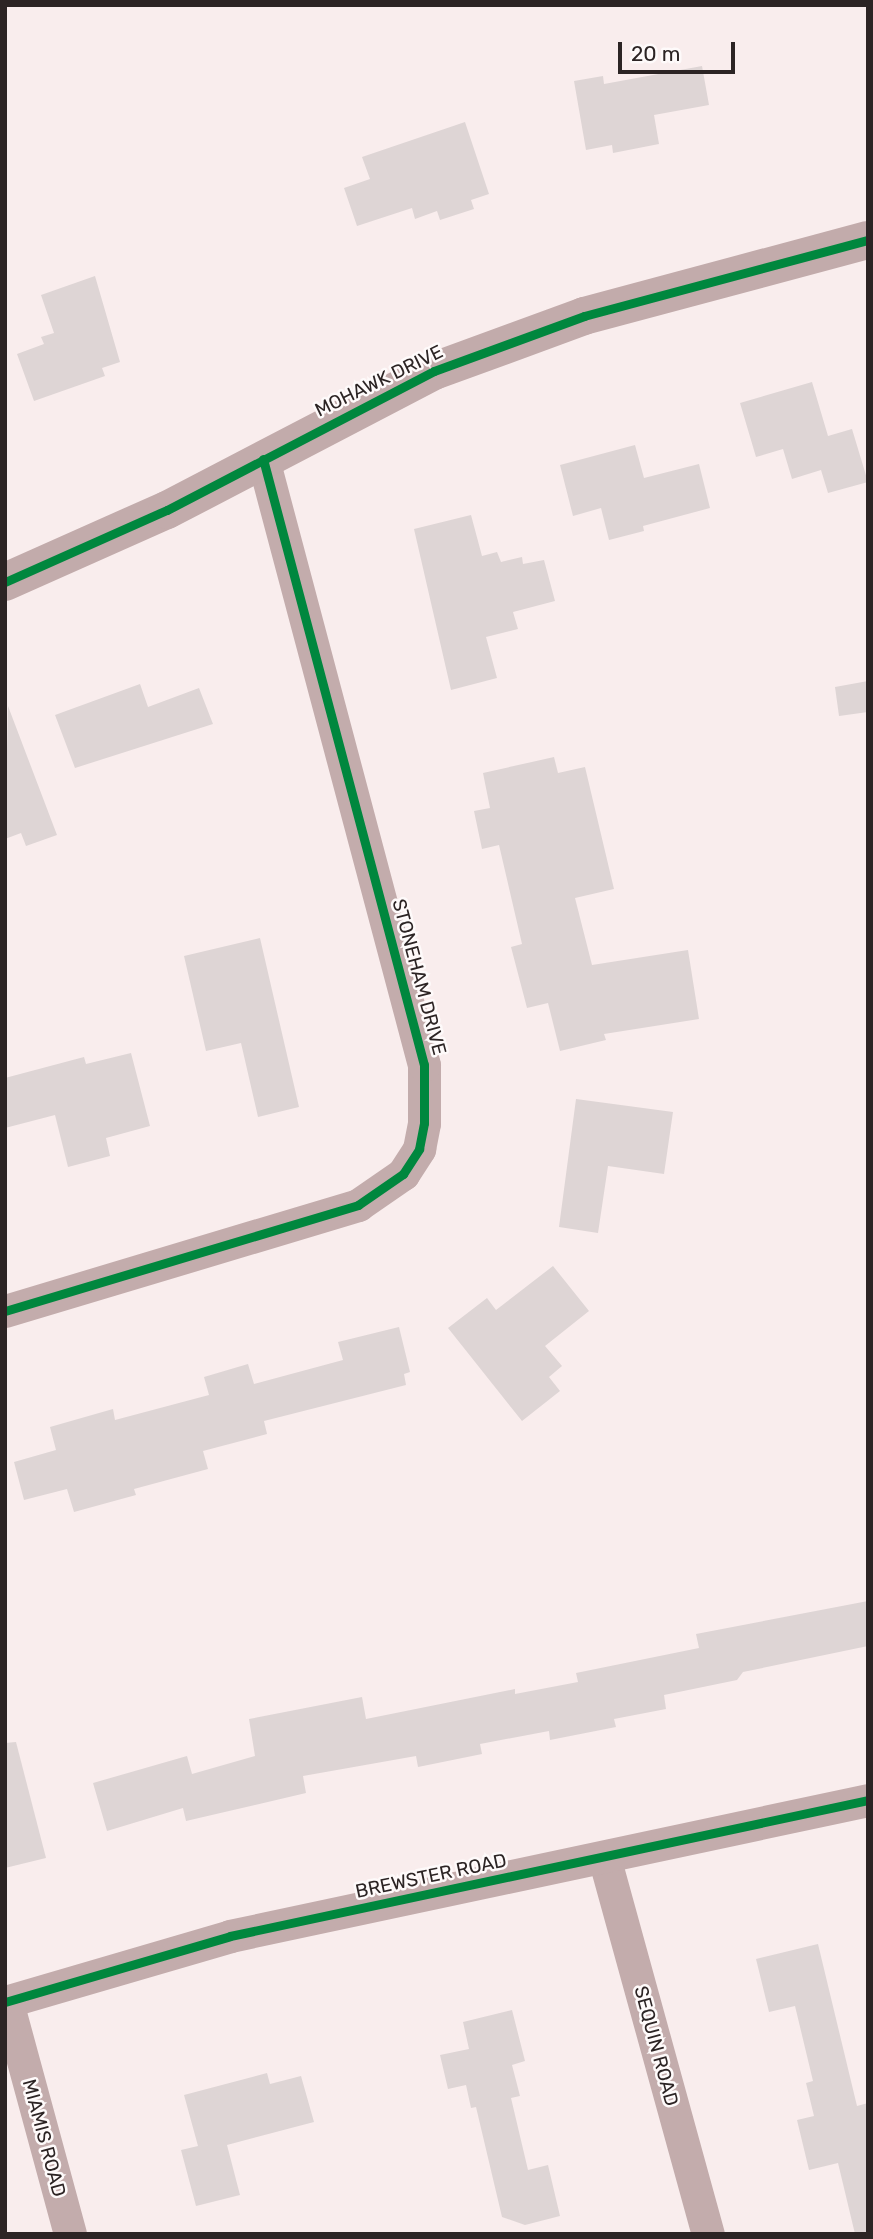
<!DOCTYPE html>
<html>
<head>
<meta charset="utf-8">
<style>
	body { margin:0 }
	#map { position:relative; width:873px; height:2239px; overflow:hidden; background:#f9eded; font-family:Rubik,sans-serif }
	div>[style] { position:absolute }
	.building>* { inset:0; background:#ded5d5 }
	.street>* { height:33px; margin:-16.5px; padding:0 16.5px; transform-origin:16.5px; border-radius:16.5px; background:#c3acac }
	.secondary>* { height:38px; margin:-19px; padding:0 19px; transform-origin:19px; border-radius:19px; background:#c2abab }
	.cycleway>* { height:9px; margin:-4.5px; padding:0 4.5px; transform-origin:4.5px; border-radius:4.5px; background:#00873e }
	span { translate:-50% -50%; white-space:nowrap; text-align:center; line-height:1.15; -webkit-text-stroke:5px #fefafa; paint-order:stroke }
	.street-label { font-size:19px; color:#2c2424 }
	.frame { position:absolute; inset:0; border:7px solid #2c2424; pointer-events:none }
	.scale { position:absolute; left:618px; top:42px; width:117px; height:32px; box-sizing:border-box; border:4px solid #2c2424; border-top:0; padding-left:9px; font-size:21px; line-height:24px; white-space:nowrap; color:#2c2424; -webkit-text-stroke:5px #fefafa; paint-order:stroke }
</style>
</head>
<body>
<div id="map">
	<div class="building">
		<i style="clip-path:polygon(702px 66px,709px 105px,654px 115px,659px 144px,613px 153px,612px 145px,586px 150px,574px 81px,603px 76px,604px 84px)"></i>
		<i style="clip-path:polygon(465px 122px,489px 194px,471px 200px,474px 209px,440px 220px,437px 211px,415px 219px,412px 208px,357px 226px,344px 188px,370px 179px,362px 157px)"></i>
		<i style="clip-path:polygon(95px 276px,120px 362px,102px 368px,105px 376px,34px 401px,17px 354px,44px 344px,41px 337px,54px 333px,41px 295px)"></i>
		<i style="clip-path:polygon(812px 382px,828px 436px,852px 429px,868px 482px,828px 493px,821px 470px,792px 479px,783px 449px,756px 457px,740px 403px)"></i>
		<i style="clip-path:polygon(635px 445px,644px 478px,699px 464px,710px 508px,643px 526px,644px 531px,609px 540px,601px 508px,573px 516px,560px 465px)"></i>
		<i style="clip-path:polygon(471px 515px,482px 556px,497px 552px,501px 562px,522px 557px,523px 564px,544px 560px,555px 601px,513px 612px,518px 629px,486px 637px,497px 678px,451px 690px,414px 529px)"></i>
		<i style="clip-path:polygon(868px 681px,868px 712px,839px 716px,835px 687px)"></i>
		<i style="clip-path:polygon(140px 684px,148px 707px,199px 688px,213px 724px,75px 768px,55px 715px)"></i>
		<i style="clip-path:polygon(8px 706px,57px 835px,26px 846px,21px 833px,5px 839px)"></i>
		<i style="clip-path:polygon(554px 757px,558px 773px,585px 767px,614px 889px,575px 898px,592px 965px,688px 950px,699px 1019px,604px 1034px,606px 1040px,560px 1051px,548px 1003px,527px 1008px,511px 947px,522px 944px,499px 845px,482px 849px,474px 811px,490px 808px,483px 773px)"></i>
		<i style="clip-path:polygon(260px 938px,299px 1107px,258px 1117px,241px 1043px,206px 1051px,184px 956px)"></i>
		<i style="clip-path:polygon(131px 1053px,150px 1126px,106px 1138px,110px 1156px,68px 1167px,55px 1115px,5px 1128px,5px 1078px,84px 1057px,86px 1064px)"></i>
		<i style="clip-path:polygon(576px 1099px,673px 1112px,664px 1174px,608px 1166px,598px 1233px,559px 1227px)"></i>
		<i style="clip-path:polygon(553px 1266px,589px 1311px,545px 1346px,562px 1366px,549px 1377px,560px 1391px,522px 1421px,448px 1328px,487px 1298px,496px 1310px)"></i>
		<i style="clip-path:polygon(399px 1327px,410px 1372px,404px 1374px,406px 1385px,264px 1421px,267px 1434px,203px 1451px,208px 1469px,134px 1489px,136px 1495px,74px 1512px,67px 1489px,24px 1500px,14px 1462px,56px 1450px,50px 1427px,113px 1409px,115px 1420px,209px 1395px,204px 1377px,248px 1364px,254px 1384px,343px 1360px,338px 1342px)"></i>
		<i style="clip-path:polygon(868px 1601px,868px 1646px,743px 1672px,737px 1680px,664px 1695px,666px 1709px,614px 1719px,616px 1727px,550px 1740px,549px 1731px,480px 1744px,482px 1754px,418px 1767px,416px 1756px,303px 1776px,306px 1793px,186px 1821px,183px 1808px,107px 1831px,93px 1783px,187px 1756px,192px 1774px,255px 1756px,249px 1719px,362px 1697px,366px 1719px,515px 1689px,515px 1694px,578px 1682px,576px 1673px,699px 1648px,696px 1634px)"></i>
		<i style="clip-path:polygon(16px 1742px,46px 1858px,5px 1868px,5px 1743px)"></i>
		<i style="clip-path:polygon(818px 1944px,857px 2106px,868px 2103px,868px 2234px,855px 2234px,838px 2163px,809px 2170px,797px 2120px,814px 2116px,806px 2083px,813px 2081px,795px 2006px,769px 2012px,756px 1959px)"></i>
		<i style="clip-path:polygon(512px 2010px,525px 2061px,512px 2065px,520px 2096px,511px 2098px,528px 2170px,548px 2165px,560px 2216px,525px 2225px,502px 2217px,476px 2107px,471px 2108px,466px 2085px,448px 2089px,440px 2055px,469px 2049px,463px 2022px)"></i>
		<i style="clip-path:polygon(267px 2073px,270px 2084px,301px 2076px,314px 2122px,227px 2145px,240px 2195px,196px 2206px,181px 2150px,198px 2146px,184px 2095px)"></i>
	</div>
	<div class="street">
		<i style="left:5px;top:1311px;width:369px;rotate:-16.7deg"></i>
		<i style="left:358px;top:1205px;width:55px;rotate:-34.6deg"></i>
		<i style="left:403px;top:1174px;width:30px;rotate:-57deg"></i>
		<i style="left:419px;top:1149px;width:26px;rotate:-79deg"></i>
		<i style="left:424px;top:1123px;width:58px;rotate:-90deg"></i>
		<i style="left:424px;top:1065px;width:627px;rotate:-104.88deg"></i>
		<i style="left:604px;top:1857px;width:391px;rotate:74.6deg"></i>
		<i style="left:5px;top:2002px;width:234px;rotate:-16.3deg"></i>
		<i style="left:230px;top:1936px;width:652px;rotate:-12.03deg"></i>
		<i style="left:7px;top:2002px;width:240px;rotate:74.8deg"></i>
	</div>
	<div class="secondary">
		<i style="left:5px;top:582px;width:177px;rotate:-24deg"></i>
		<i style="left:167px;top:510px;width:301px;rotate:-27.5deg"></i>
		<i style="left:434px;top:371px;width:160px;rotate:-20.1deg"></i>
		<i style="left:584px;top:316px;width:294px;rotate:-15deg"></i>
	</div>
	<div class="cycleway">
		<i style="left:5px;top:582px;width:177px;rotate:-24deg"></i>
		<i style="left:167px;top:510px;width:301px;rotate:-27.5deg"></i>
		<i style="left:434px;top:371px;width:160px;rotate:-20.1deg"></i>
		<i style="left:584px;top:316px;width:294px;rotate:-15deg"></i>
		<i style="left:5px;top:1311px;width:369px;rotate:-16.7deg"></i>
		<i style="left:358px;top:1205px;width:55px;rotate:-34.6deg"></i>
		<i style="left:403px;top:1174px;width:30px;rotate:-57deg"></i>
		<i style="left:419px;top:1149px;width:26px;rotate:-79deg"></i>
		<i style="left:424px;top:1123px;width:58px;rotate:-90deg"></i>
		<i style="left:424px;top:1065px;width:627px;rotate:-104.88deg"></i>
		<i style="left:5px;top:2002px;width:234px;rotate:-16.3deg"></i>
		<i style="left:230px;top:1936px;width:652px;rotate:-12.03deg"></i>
	</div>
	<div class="street-label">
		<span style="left:379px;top:381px;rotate:-26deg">MOHAWK DRIVE</span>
		<span style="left:419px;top:977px;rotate:75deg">STONEHAM DRIVE</span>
		<span style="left:431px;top:1876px;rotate:-12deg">BREWSTER ROAD</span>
		<span style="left:656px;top:2046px;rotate:75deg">SEQUIN ROAD</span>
		<span style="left:44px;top:2138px;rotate:75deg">MIAMIS ROAD</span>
	</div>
	<div class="frame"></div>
	<div class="scale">20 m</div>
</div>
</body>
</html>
